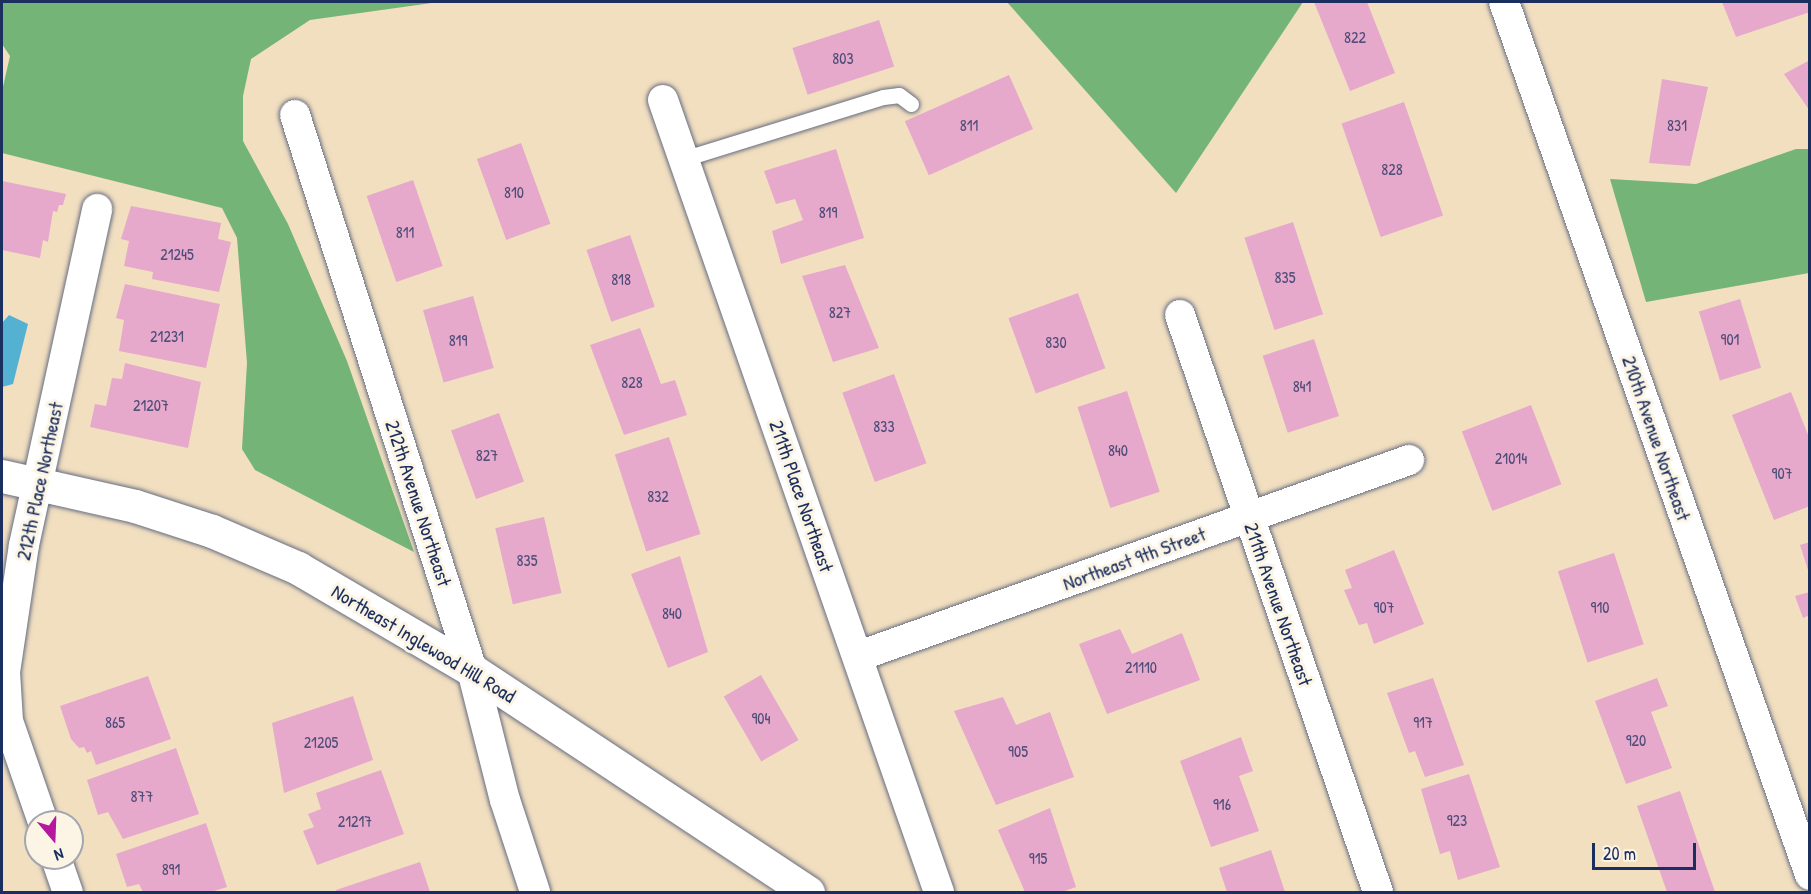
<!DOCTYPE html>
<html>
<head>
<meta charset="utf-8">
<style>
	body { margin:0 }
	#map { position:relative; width:1811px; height:894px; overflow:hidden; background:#f2dfc0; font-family:"Patrick Hand",sans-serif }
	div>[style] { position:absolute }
	.forest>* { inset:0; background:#74b476 }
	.water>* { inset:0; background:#54b1d2 }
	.building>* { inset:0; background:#e6a8cb; transform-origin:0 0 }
	.roads { filter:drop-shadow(0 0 2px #666d80) drop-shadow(0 0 2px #666d80) }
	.lane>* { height:15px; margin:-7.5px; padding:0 7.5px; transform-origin:7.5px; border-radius:7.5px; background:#fff }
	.street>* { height:30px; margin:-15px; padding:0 15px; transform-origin:15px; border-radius:15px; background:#fff }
	.secondary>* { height:33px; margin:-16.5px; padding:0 16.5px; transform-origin:16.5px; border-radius:16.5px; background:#fff }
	span { translate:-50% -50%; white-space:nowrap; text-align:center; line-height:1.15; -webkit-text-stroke:6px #fcf5e5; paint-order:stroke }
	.number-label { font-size:16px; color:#4e4d79 }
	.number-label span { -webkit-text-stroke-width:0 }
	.street-label { font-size:20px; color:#1b2f5e }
	.frame { position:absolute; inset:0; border:3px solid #1b2f5e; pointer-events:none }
	.north { position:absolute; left:24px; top:810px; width:60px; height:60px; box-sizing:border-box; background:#fcf5e5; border:2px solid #a2a6af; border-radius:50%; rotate:161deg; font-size:16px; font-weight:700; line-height:24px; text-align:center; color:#1b2f5e }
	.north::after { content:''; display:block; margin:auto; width:21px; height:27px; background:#b5179e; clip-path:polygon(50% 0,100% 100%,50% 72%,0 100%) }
	.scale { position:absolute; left:1592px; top:843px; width:104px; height:27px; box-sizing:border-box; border:3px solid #1b2f5e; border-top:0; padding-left:8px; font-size:18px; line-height:21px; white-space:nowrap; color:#1b2f5e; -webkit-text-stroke:4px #fcf5e5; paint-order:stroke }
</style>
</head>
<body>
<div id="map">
	<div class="forest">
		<i style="clip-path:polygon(2px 2px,439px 2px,310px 20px,251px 59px,243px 96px,243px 141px,288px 224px,347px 361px,414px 552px,255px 470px,242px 449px,247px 363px,237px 238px,222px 208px,2px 153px,2px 91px,10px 56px,2px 44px)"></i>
		<i style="clip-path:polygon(1007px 2px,1303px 2px,1176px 193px)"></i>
		<i style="clip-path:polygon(1796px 149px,1809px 149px,1809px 273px,1646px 302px,1610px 179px,1696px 184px)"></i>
	</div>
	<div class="water">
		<i style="clip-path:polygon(9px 315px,28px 324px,13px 384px,2px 387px,2px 323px)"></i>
	</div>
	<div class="building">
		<i style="clip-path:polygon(1314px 2px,1367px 2px,1395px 73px,1350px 91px)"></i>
		<i style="clip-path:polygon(1722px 2px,1810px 2px,1810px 12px,1736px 37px)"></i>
		<i style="left:879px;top:20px;width:49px;height:91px;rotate:72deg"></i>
		<i style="clip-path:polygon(1810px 60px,1810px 111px,1784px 74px)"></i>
		<i style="left:1009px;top:75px;width:59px;height:114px;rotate:66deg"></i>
		<i style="clip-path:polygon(1662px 79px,1708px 87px,1690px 166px,1649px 163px)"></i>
		<i style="left:1404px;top:102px;width:120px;height:66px;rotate:71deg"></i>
		<i style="left:521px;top:143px;width:86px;height:47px;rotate:70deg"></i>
		<i style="clip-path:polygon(836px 149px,864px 238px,781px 264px,772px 231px,803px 220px,795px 199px,776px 204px,764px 171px)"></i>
		<i style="left:413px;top:180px;width:91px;height:49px;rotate:71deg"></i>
		<i style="clip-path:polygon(2px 181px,66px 194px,63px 205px,59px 205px,57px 212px,53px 211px,48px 242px,43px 240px,40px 258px,2px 250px)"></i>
		<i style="clip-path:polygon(131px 206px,221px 223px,218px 239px,231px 242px,219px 292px,152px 279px,153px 272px,124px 266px,129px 241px,121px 239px)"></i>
		<i style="left:1293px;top:222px;width:97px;height:51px;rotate:72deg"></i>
		<i style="left:630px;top:235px;width:76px;height:46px;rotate:71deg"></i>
		<i style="clip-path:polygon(845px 265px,879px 348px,833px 362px,802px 276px)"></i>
		<i style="clip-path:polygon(125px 284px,220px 304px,206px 368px,119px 351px,124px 320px,116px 318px)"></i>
		<i style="left:1078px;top:293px;width:80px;height:74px;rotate:70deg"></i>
		<i style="left:473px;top:296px;width:75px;height:52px;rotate:74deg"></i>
		<i style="left:1740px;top:299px;width:72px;height:43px;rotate:73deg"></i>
		<i style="clip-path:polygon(640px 328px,661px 384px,675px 380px,687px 415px,624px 435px,590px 345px)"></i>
		<i style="left:1314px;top:339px;width:81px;height:54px;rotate:72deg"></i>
		<i style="clip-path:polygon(125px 363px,201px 382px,188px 448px,90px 427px,95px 404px,106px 406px,112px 378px,122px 379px)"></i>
		<i style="left:894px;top:374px;width:95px;height:55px;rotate:70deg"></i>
		<i style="left:1127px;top:391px;width:106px;height:52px;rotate:72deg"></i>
		<i style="clip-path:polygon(1791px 392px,1810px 440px,1810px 506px,1774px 520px,1732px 415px)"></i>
		<i style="left:1531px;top:405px;width:85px;height:74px;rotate:69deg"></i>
		<i style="left:499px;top:413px;width:73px;height:51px;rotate:70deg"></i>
		<i style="left:669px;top:437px;width:102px;height:57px;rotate:72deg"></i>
		<i style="left:544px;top:517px;width:78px;height:50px;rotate:77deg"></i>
		<i style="clip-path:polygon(1810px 542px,1810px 573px,1809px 573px,1800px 545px)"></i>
		<i style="clip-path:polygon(1394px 550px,1424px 624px,1374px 644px,1367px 623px,1359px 625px,1344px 590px,1352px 588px,1345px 570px)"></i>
		<i style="left:1614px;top:553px;width:96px;height:59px;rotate:72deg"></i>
		<i style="clip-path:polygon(680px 556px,708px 652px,668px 668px,631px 574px)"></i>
		<i style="clip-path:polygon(1810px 592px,1810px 615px,1803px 618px,1795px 596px)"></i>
		<i style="clip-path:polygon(1120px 629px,1132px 654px,1182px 633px,1200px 680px,1107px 714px,1079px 644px)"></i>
		<i style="left:761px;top:675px;width:75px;height:43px;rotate:60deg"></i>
		<i style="clip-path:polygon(148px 676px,171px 739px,96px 765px,91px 751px,87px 753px,84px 747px,79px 748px,71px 739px,60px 706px)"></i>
		<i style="clip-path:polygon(1433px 678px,1464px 765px,1425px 777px,1415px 751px,1409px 753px,1387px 693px)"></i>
		<i style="clip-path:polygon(1657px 678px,1668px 706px,1651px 712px,1672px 768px,1626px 784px,1595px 701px)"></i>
		<i style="clip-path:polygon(353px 696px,373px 760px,284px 793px,272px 723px)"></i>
		<i style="clip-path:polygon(1003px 697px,1016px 725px,1050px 712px,1074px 777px,996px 805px,954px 711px)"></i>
		<i style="clip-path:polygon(1241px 737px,1253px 771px,1239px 776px,1259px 831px,1211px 847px,1180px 761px)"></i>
		<i style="clip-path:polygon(176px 748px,199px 814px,123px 839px,108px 812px,98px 815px,87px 780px)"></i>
		<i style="clip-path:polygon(381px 770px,404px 834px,317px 865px,303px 831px,314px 827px,308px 814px,321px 809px,316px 793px)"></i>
		<i style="clip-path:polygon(1469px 774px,1500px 867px,1458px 880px,1450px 851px,1440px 854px,1421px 789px)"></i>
		<i style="clip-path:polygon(1680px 791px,1715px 892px,1667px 892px,1637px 806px)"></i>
		<i style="clip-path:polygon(1050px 808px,1076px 887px,1062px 892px,1025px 892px,998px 830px)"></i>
		<i style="clip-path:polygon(206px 823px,227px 887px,211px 892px,143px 892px,139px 884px,127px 887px,116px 854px)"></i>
		<i style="clip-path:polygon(1271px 850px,1285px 892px,1227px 892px,1219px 868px)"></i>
		<i style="clip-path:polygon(420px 862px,430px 892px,336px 892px,336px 890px)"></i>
	</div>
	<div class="roads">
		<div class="lane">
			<i style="left:683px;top:159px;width:209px;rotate:-17.2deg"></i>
			<i style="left:883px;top:97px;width:16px;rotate:-7deg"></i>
			<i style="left:899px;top:95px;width:15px;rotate:37deg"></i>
		</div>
		<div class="street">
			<i style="left:1504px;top:2px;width:925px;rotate:70.68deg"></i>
			<i style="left:663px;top:100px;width:839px;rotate:70.79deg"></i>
			<i style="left:295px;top:115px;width:583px;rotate:72.31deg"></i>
			<i style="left:472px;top:670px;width:134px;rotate:75.8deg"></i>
			<i style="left:505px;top:800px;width:97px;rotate:71.9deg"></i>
			<i style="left:1180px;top:315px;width:610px;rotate:71.06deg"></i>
			<i style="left:859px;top:656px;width:584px;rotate:-19.61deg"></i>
			<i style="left:43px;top:822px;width:107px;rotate:-109.1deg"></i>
			<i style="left:8px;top:721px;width:49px;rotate:-93.5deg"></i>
			<i style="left:5px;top:672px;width:128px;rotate:-81.5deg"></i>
			<i style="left:24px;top:545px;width:344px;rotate:-77.7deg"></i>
			<i style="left:56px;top:858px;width:36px;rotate:71deg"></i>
		</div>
		<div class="secondary">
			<i style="left:2px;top:476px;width:136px;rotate:12.7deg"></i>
			<i style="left:135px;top:506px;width:81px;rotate:18deg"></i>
			<i style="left:212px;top:531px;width:94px;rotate:23.3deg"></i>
			<i style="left:298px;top:568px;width:202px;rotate:30.4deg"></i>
			<i style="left:472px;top:670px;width:403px;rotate:33.5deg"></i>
		</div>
	</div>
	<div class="number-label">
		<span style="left:1355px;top:37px">822</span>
		<span style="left:843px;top:58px">803</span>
		<span style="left:969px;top:125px">811</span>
		<span style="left:1677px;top:125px">831</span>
		<span style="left:1392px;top:169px">828</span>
		<span style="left:514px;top:192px">810</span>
		<span style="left:828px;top:212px">819</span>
		<span style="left:405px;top:232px">811</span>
		<span style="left:177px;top:254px">21245</span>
		<span style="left:1285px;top:277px">835</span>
		<span style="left:621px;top:279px">818</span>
		<span style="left:840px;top:312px">827</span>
		<span style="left:167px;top:336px">21231</span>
		<span style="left:1730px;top:339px">901</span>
		<span style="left:458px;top:340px">819</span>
		<span style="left:1056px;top:342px">830</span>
		<span style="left:632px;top:382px">828</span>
		<span style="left:1302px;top:386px">841</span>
		<span style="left:151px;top:405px">21207</span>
		<span style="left:884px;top:426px">833</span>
		<span style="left:1118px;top:450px">840</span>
		<span style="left:487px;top:455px">827</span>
		<span style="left:1511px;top:458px">21014</span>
		<span style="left:1782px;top:473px">907</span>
		<span style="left:658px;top:496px">832</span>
		<span style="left:527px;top:560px">835</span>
		<span style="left:1384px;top:607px">907</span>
		<span style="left:1600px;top:607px">910</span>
		<span style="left:672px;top:613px">840</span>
		<span style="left:1141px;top:667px">21110</span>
		<span style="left:761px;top:718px">904</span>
		<span style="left:115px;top:722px">865</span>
		<span style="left:1423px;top:722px">917</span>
		<span style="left:1636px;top:740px">920</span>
		<span style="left:321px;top:742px">21205</span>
		<span style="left:1018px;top:751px">905</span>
		<span style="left:142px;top:796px">877</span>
		<span style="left:1222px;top:804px">916</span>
		<span style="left:1457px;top:820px">923</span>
		<span style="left:355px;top:821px">21217</span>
		<span style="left:1038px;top:858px">915</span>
		<span style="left:171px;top:869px">891</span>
	</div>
	<div class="street-label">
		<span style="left:1657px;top:438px;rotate:71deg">210th Avenue Northeast</span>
		<span style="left:39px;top:481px;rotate:-78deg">212th Place Northeast</span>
		<span style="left:802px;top:496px;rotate:71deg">211th Place Northeast</span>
		<span style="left:419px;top:503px;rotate:72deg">212th Avenue Northeast</span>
		<span style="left:1134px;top:558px;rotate:-20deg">Northeast 9th Street</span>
		<span style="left:1279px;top:604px;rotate:71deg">211th Avenue Northeast</span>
		<span style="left:424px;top:643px;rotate:31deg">Northeast Inglewood Hill Road</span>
	</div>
	<div class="frame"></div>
	<div class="north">N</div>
	<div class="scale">20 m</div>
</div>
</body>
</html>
